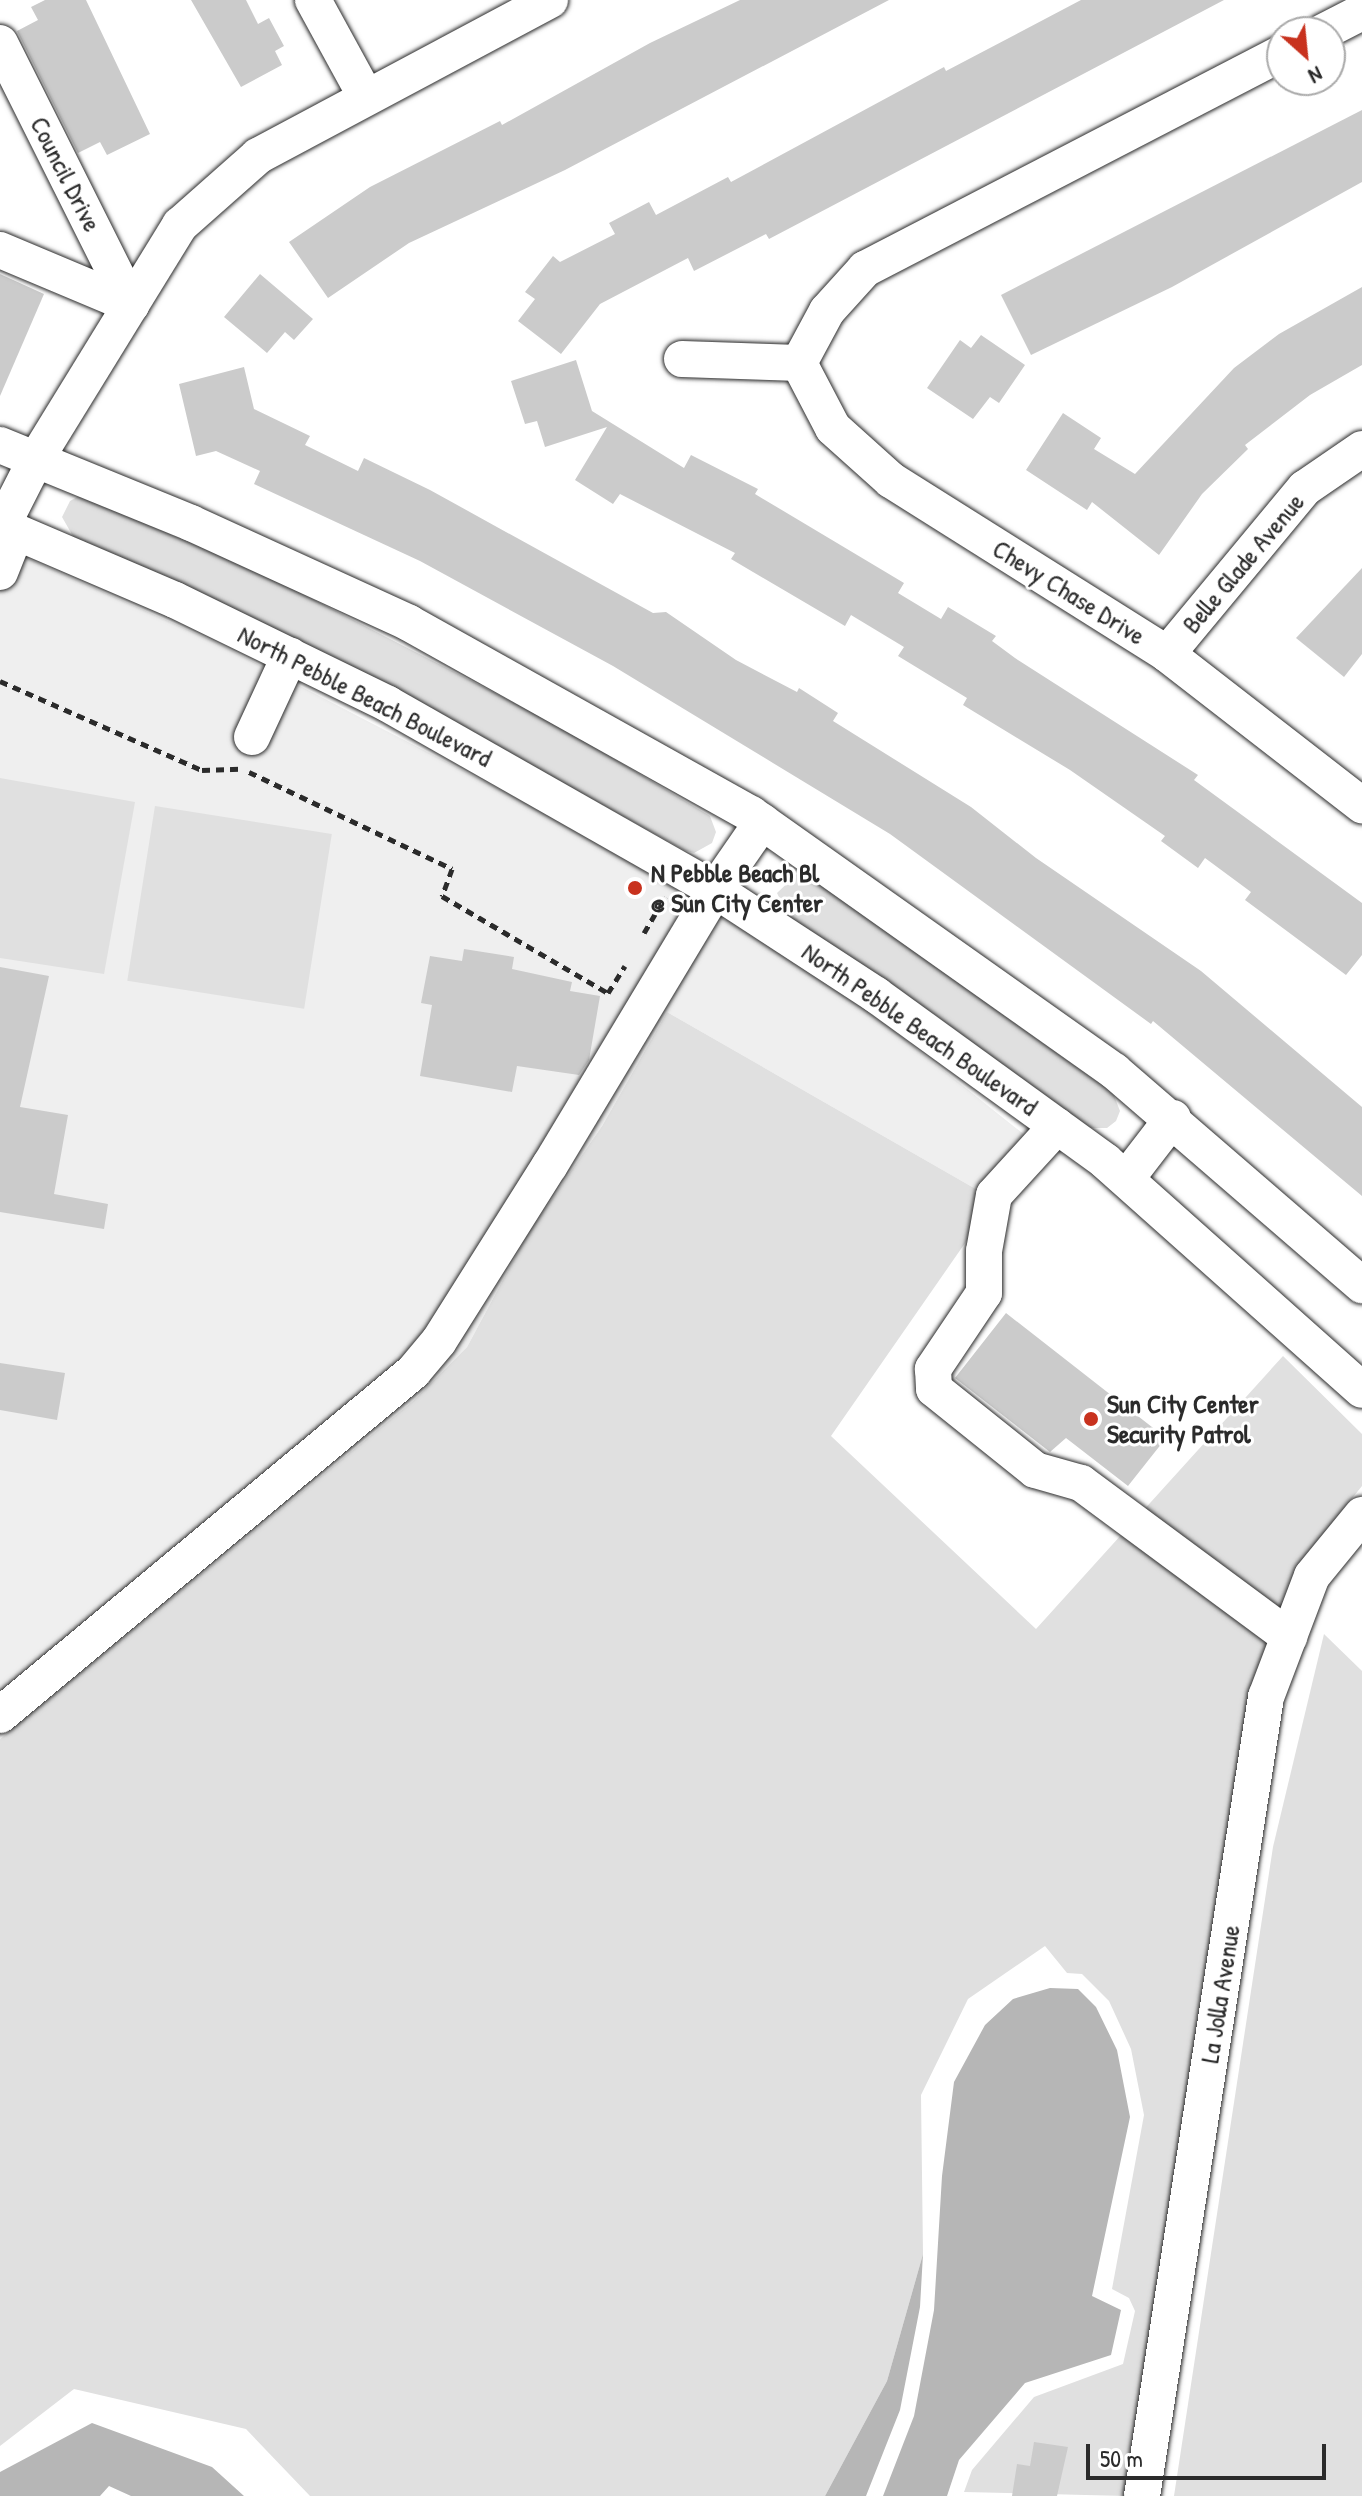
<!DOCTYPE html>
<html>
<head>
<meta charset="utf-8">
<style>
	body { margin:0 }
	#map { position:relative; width:1362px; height:2496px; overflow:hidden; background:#fff; font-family:"Patrick Hand",sans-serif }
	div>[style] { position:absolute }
	.built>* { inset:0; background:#efefef }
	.green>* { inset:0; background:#e0e0e0; transform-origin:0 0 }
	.water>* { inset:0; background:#b6b6b6 }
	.building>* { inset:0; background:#cbcbcb }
	.path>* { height:5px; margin-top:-2.5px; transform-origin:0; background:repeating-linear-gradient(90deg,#2b2b2b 0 8px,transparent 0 14px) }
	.roads { filter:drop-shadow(0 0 2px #2b2b2b) drop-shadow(0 0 2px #2b2b2b) }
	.minor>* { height:36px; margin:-18px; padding:0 18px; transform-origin:18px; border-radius:18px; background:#fff }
	.dots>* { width:22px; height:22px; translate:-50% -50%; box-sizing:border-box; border:4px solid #fff; border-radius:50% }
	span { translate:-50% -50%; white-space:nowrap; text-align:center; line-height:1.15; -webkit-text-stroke:6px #fff; paint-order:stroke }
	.street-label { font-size:26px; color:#2b2b2b }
	.poi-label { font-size:26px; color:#2b2b2b; font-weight:700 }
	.left { translate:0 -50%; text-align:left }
	.north { position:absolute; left:1266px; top:16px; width:80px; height:80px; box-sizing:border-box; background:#fff; border:2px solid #aaa; border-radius:50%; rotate:153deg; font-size:22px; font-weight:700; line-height:32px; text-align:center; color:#2b2b2b }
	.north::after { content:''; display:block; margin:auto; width:28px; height:36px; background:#c8321e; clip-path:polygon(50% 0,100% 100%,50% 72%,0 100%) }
	.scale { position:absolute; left:1086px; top:2444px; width:240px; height:36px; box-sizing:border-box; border:4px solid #2b2b2b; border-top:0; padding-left:10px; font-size:24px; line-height:28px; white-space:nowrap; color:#2b2b2b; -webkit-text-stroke:6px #fff; paint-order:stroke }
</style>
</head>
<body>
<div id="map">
	<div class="built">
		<i style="clip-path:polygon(0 546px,215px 642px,628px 856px,868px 1010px,1041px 1148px,995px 1200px,667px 1012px,602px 1126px,527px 1235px,467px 1347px,413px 1401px,0 1739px)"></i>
	</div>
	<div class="green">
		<i style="clip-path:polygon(79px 496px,260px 572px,559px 726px,710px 816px,716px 832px,712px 843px,694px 853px,684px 850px,385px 684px,74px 538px,62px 517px,70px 501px)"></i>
		<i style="clip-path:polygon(0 778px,135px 802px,104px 974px,0 958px)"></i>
		<i style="left:155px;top:806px;width:179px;height:177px;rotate:9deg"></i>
		<i style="clip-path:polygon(797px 874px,807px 875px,1113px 1093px,1120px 1111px,1116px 1121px,1107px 1128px,1088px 1128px,938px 1017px,788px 916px,777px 893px)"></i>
		<i style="clip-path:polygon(667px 1012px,995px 1200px,831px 1436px,1036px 1629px,1283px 1356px,1362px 1434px,1362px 1486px,1299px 1564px,1125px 2496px,964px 2492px,972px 2470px,1034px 2397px,1123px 2364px,1135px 2311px,1129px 2298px,1112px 2289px,1144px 2115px,1131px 2049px,1109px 2001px,1082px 1974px,1067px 1973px,1045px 1946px,968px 1999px,921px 2095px,923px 2254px,887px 2381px,825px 2496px,310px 2496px,246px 2429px,74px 2389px,0 2446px,0 1739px,413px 1401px,467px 1347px,527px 1235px,602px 1126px)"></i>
		<i style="clip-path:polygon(1324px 1634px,1362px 1671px,1362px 2496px,1174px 2496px,1273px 1847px)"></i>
	</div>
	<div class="water">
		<i style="clip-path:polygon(1050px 1988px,1078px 1989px,1096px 2007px,1117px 2050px,1130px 2117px,1092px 2296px,1121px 2310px,1111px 2355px,1025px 2383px,959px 2460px,947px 2496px,883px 2496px,914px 2416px,934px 2310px,942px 2176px,954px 2082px,985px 2025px,1013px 1999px)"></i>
		<i style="clip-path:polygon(923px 2254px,920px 2307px,900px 2410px,866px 2496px,825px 2496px,887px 2381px)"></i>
		<i style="clip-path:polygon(92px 2423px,212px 2467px,244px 2496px,131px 2496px,109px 2486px,100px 2496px,0 2496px,0 2472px)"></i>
	</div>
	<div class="building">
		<i style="clip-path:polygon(45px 0,86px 0,150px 134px,107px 155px,100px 142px,78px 153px,17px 31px,38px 20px,31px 7px)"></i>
		<i style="clip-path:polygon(191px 0,246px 0,258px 24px,269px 18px,284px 46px,275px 51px,282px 65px,241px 87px)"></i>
		<i style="clip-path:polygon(740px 0,889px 0,565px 170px,409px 243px,328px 298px,289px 242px,370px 187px,500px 121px,502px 125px,650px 43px)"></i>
		<i style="clip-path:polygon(1081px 0,1224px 0,769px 239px,766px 234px,694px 271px,688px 258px,600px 304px,561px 354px,518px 321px,535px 299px,525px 292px,553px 256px,560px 262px,615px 234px,609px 223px,649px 202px,656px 215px,728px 177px,731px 182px,944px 67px,946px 71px)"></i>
		<i style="clip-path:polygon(1362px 110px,1362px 182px,1172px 287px,1031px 355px,1001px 295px)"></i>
		<i style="clip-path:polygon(0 274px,44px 294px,0 396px)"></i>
		<i style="clip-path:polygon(260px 274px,313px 319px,294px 340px,285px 332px,267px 353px,224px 317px)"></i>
		<i style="clip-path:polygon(1362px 287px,1362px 365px,1310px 395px,1245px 445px,1248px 449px,1202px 494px,1159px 555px,1092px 502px,1087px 510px,1026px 470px,1063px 413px,1101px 438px,1094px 449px,1135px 474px,1234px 368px,1279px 334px)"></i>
		<i style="clip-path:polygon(981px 335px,1025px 365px,999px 403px,990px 397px,973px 419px,927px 388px,960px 340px,971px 348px)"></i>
		<i style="clip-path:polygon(576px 360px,592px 411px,684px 468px,691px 455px,758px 489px,755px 494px,904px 583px,898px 593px,941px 619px,948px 607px,996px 636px,992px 641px,1015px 658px,1198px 775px,1194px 780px,1362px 903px,1362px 955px,1346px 975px,1245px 900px,1251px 892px,1205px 858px,1198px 868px,1161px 841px,1165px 836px,1070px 770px,963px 705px,967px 698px,898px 656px,904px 647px,851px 615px,845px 626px,731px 559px,735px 553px,620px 494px,613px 504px,575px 480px,607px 427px,545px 447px,537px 421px,525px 424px,511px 381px)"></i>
		<i style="clip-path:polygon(244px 367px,254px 409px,310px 436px,305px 445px,358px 471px,364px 458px,430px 490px,653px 613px,666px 612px,736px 660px,797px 692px,799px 688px,838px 713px,833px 721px,971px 807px,1036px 858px,1201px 971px,1362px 1107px,1362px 1196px,1153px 1021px,1151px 1024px,890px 834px,613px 666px,420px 561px,254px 484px,260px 471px,216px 451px,196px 456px,179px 384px)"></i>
		<i style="clip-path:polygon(1362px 568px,1362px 654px,1344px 677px,1296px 638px)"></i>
		<i style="clip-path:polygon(464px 949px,514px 957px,512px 969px,572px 982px,570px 991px,600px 996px,589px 1060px,579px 1075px,517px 1066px,512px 1092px,420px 1076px,432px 1005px,421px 1003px,430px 956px,462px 961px)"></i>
		<i style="clip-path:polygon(0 967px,49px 976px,20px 1107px,68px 1115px,54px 1194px,108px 1204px,104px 1229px,0 1212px)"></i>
		<i style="clip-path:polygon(1006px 1313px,1166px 1438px,1128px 1486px,1066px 1438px,1050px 1452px,955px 1378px)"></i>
		<i style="clip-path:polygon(0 1363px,65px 1373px,57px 1420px,0 1410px)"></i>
		<i style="clip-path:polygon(1034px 2442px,1068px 2447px,1057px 2496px,1012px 2496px,1017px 2464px,1030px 2466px)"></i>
	</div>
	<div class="path">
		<i style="left:0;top:681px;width:221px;rotate:23.8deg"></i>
		<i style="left:202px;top:770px;width:38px;rotate:-2deg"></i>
		<i style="left:249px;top:772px;width:225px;rotate:25.5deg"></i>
		<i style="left:452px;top:869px;width:29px;rotate:110deg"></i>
		<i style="left:442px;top:896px;width:192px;rotate:30.3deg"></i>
		<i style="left:608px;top:993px;width:32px;rotate:-58deg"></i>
		<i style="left:644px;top:933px;width:42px;rotate:-59.7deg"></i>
	</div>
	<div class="roads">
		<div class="minor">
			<i style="left:313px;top:0;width:108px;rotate:61.3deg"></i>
			<i style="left:1323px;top:32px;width:44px;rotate:-27.1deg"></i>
			<i style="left:0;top:43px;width:293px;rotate:63.4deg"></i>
			<i style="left:131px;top:305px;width:142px;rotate:-157.2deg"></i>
			<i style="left:682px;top:359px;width:117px;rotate:2deg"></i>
			<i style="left:799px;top:363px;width:73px;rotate:62.4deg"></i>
			<i style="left:833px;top:428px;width:78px;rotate:41.9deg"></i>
			<i style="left:891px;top:480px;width:326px;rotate:32.2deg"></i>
			<i style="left:1167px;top:654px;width:247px;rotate:37.8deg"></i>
			<i style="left:799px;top:363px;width:59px;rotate:-61.7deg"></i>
			<i style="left:827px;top:311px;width:57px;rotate:-47.9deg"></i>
			<i style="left:865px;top:269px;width:470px;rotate:-27.4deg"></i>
			<i style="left:0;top:445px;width:206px;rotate:22.2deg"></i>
			<i style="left:191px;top:523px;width:240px;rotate:24.6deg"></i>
			<i style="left:409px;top:623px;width:392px;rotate:29.2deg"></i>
			<i style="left:751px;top:814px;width:445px;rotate:35.3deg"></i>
			<i style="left:1114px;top:1071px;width:328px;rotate:40.8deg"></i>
			<i style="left:0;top:525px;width:190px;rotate:23.2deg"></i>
			<i style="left:175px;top:600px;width:237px;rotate:26deg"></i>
			<i style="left:388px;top:704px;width:376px;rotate:29.6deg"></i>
			<i style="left:715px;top:890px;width:192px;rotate:33.1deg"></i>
			<i style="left:876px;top:995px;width:283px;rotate:35.9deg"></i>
			<i style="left:1105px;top:1161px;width:344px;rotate:41.7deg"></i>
			<i style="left:2px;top:526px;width:75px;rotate:-63.1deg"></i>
			<i style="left:36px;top:459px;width:275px;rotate:-58.4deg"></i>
			<i style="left:180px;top:225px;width:104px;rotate:-41.5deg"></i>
			<i style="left:258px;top:156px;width:331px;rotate:-28.1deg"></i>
			<i style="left:0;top:572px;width:43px;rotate:-68.2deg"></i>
			<i style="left:1167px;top:654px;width:216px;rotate:-50.3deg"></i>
			<i style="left:1305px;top:488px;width:69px;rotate:-34.4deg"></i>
			<i style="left:252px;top:737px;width:90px;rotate:-65.1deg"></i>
			<i style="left:1057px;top:1126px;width:93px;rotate:132.4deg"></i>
			<i style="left:994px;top:1195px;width:57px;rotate:100.1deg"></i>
			<i style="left:984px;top:1251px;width:42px;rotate:90deg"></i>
			<i style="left:984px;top:1293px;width:92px;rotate:123.9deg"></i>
			<i style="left:933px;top:1369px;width:20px;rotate:87deg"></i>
			<i style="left:934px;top:1389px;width:129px;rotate:38.7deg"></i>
			<i style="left:1035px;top:1470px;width:48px;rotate:15.8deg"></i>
			<i style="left:1081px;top:1483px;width:259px;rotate:36.5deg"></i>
			<i style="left:1126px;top:1179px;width:77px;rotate:-52.4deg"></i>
			<i style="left:0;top:1715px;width:537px;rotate:-39.71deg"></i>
			<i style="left:413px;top:1372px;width:40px;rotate:-50deg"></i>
			<i style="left:439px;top:1341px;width:208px;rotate:-57.8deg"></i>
			<i style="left:550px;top:1165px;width:321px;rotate:-59deg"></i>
			<i style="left:715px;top:890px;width:83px;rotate:-55.3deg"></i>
			<i style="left:1142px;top:2496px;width:809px;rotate:-81.18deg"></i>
			<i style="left:1266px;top:1697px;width:129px;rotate:-69.2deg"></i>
			<i style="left:1312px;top:1576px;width:79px;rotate:-50.7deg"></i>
		</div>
	</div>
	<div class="dots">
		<i style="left:635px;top:888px;background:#c8321e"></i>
		<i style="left:1091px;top:1419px;background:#c8321e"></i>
	</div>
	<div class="street-label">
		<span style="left:66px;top:174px;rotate:63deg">Council Drive</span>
		<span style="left:1243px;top:563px;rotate:-50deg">Belle Glade Avenue</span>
		<span style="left:1069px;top:592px;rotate:32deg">Chevy Chase Drive</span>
		<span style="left:365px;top:696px;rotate:27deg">North Pebble Beach Boulevard</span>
		<span style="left:920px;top:1029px;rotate:35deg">North Pebble Beach Boulevard</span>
		<span style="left:1220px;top:1994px;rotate:-81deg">La Jolla Avenue</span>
	</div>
	<div class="poi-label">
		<span class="left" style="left:651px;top:888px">N Pebble Beach Bl<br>@ Sun City Center</span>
		<span class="left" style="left:1107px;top:1419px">Sun City Center<br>Security Patrol</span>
	</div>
	<div class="north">N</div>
	<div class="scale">50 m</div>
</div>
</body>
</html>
